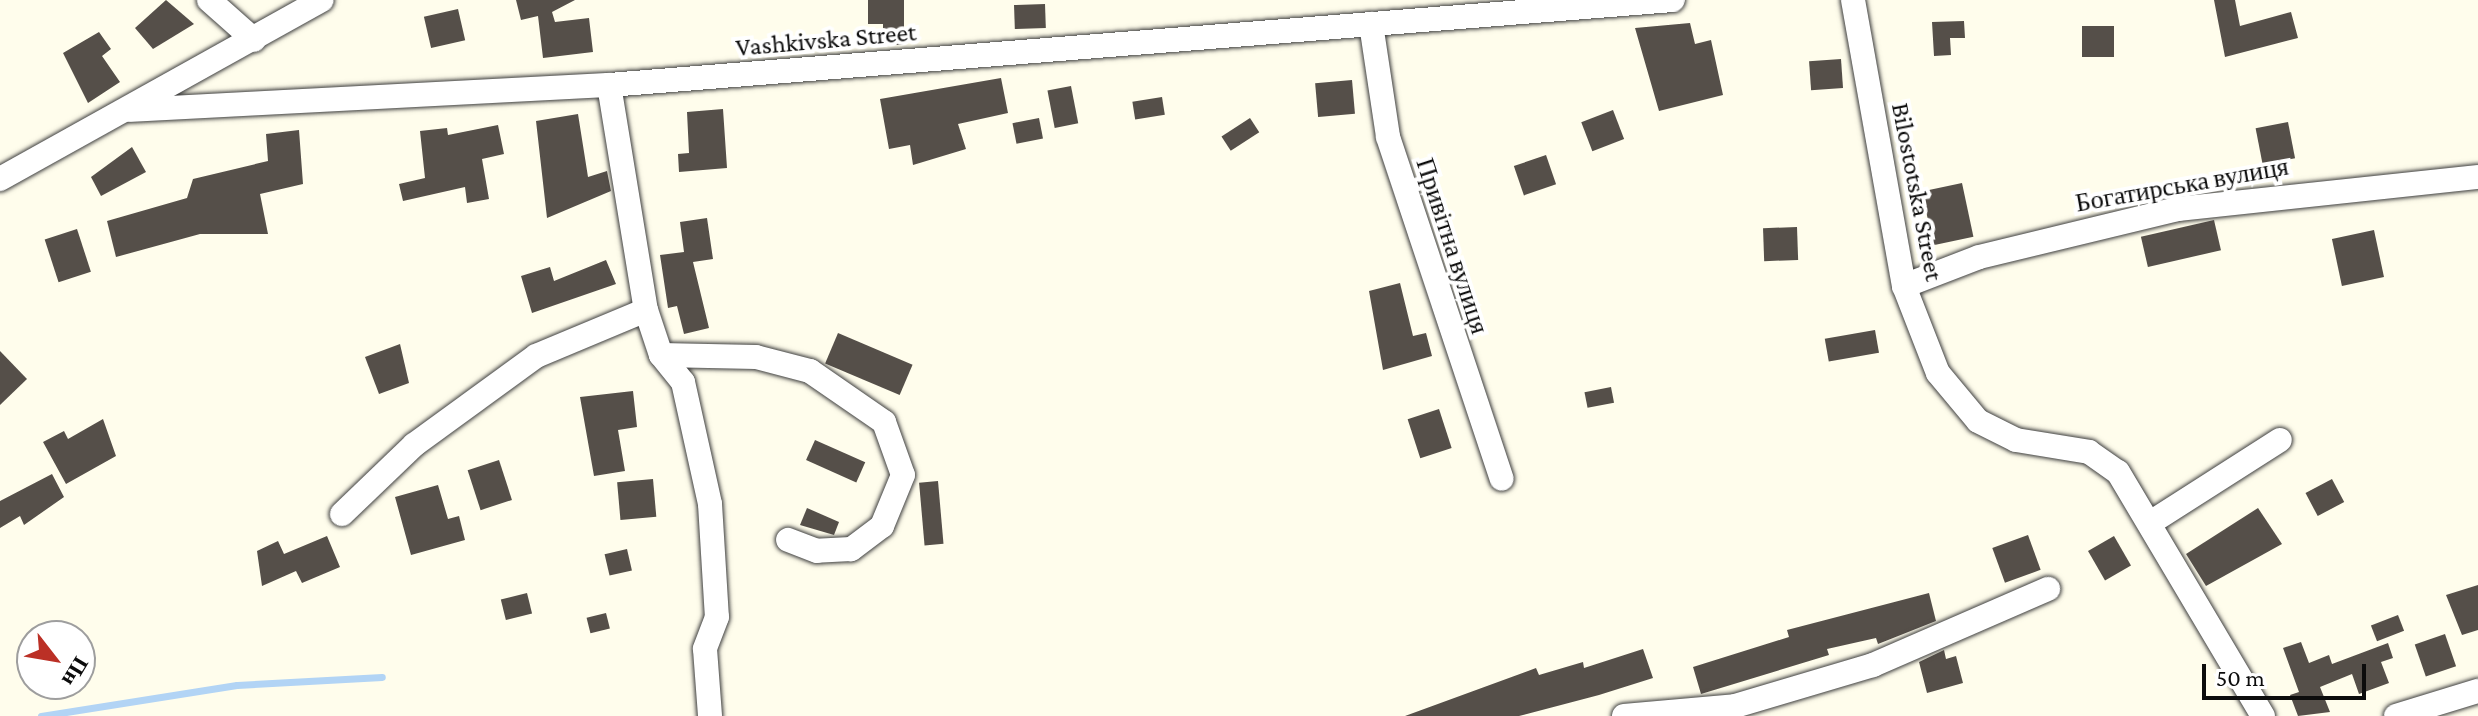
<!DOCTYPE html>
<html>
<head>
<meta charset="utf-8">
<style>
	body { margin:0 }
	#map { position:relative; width:2478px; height:716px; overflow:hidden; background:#fffdec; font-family:"Crimson Pro",serif }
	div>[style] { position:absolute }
	.stream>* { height:7px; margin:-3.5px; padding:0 3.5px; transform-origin:3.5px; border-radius:3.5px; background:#b2d4f5 }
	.building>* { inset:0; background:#554f49; transform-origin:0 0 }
	.roads { filter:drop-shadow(0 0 2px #3f3f3f) drop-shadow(0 0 2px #3f3f3f) }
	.minor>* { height:24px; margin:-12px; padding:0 12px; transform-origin:12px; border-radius:12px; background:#fff }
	span { translate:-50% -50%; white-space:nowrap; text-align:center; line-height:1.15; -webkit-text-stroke:8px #fff; paint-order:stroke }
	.street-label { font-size:26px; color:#0c0c0c }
	.north { position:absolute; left:16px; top:620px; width:80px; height:80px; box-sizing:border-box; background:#fff; border:2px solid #9e9e9e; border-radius:50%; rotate:121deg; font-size:22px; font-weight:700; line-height:32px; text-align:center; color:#0c0c0c }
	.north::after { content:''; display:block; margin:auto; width:28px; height:36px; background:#bb3026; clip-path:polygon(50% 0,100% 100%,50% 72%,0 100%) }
	.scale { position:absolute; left:2202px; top:664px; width:164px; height:36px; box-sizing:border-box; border:4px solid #0c0c0c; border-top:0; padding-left:10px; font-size:24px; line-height:28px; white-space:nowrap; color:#0c0c0c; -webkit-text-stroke:6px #fff; paint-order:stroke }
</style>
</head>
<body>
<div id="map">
	<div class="stream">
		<i style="left:41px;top:716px;width:198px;rotate:-9deg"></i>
		<i style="left:237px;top:685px;width:145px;rotate:-3.2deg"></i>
	</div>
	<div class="building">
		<i style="clip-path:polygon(166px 0,194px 24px,153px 49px,135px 28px)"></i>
		<i style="clip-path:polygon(516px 0,575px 0,552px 12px,555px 22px,589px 18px,593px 52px,543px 58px,538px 16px,521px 20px)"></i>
		<i style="clip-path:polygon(868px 0,904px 0,904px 45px,883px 45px,883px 24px,868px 24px)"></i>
		<i style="clip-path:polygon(2214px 0,2235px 0,2240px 26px,2291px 12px,2298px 38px,2225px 57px)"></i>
		<i style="left:1045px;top:4px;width:24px;height:31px;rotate:88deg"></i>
		<i style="left:458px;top:9px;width:32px;height:35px;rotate:77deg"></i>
		<i style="clip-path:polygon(1964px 21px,1965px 38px,1950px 38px,1951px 55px,1934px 56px,1932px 22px)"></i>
		<i style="clip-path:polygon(1690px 23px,1695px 44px,1711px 40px,1723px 95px,1659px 111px,1635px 28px)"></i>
		<i style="left:2082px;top:26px;width:32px;height:31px"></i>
		<i style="clip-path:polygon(99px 32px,111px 49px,102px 56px,120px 82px,88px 103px,63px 53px)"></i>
		<i style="left:1841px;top:59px;width:29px;height:32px;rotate:86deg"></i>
		<i style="clip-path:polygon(1001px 78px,1008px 113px,958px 124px,966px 149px,913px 165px,910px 145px,889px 149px,880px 99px)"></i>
		<i style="left:1352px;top:80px;width:34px;height:37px;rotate:85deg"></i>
		<i style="left:1071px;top:86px;width:38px;height:24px;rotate:79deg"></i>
		<i style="left:1162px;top:97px;width:18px;height:30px;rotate:81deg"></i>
		<i style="clip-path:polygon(723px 109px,727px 168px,679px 172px,678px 154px,689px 153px,687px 112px)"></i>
		<i style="left:1613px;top:110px;width:31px;height:34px;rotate:69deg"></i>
		<i style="clip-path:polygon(578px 114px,588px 177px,607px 171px,611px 191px,547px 218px,536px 121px)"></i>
		<i style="left:1039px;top:118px;width:21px;height:27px;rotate:79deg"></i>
		<i style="left:1250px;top:118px;width:17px;height:34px;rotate:57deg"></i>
		<i style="left:2288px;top:122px;width:37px;height:33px;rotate:79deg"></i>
		<i style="clip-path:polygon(498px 125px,504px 154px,482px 159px,489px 199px,467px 203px,465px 187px,403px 201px,399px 184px,425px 178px,420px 131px,447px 128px,448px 135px)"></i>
		<i style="clip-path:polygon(299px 130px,303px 184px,260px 194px,268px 234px,200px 234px,116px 257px,107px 221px,187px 198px,193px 179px,268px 161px,266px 134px)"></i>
		<i style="clip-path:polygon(132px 147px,146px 172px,101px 196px,91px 177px)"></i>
		<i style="left:1546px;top:155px;width:31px;height:34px;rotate:71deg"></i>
		<i style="left:1962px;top:183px;width:55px;height:41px;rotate:78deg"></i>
		<i style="clip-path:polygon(707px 218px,713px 259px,693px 262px,709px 328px,684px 334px,677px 306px,668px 308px,660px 255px,684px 252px,680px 222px)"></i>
		<i style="left:2214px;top:220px;width:31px;height:75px;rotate:77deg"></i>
		<i style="left:1797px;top:227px;width:33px;height:34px;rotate:88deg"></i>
		<i style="left:77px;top:229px;width:45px;height:34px;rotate:72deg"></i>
		<i style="left:2374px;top:230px;width:48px;height:43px;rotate:78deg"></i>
		<i style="clip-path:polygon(606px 260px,616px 284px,532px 313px,521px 276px,550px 267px,554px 281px)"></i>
		<i style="clip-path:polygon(1400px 283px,1413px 336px,1426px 333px,1432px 356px,1383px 370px,1369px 291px)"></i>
		<i style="left:1875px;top:330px;width:23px;height:51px;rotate:80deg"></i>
		<i style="left:838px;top:333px;width:81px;height:33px;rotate:23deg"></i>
		<i style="clip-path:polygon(400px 344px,409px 383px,379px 394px,365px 357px)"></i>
		<i style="clip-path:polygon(0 351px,27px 379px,0 405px)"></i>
		<i style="left:1611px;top:387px;width:16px;height:27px;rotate:79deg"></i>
		<i style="clip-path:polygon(633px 391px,637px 427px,618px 430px,625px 471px,594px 476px,580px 397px)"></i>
		<i style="left:1439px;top:409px;width:41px;height:33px;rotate:72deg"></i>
		<i style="clip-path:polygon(103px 419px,116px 456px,66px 484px,43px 442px,64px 431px,68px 439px)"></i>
		<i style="left:815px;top:440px;width:55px;height:22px;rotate:24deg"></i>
		<i style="left:499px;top:460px;width:42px;height:33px;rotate:72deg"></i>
		<i style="clip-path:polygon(52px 474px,64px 497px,24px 525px,20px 516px,0 528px,0 501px)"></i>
		<i style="left:653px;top:479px;width:38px;height:36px;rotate:85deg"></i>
		<i style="left:2332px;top:479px;width:26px;height:30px;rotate:62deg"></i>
		<i style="left:938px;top:481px;width:63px;height:19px;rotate:85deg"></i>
		<i style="clip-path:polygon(438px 485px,448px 519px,459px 516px,465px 540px,411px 555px,395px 497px)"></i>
		<i style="clip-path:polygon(807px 508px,839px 522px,834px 535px,800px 525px)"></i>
		<i style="clip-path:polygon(2258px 508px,2282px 544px,2206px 586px,2186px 554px)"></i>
		<i style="left:2028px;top:535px;width:37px;height:38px;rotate:70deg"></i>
		<i style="clip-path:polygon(327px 536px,340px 567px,302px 583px,296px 571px,262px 586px,257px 551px,278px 541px,284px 554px)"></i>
		<i style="left:2114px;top:536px;width:34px;height:30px;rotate:60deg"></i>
		<i style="left:627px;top:549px;width:22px;height:23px;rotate:77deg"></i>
		<i style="clip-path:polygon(2478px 585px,2478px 630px,2462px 635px,2446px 595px)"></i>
		<i style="left:527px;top:593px;width:21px;height:27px;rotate:76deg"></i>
		<i style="clip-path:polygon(1929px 593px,1936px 621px,1878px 644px,1876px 638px,1827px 649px,1829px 655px,1701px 694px,1693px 667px,1789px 637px,1787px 630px)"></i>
		<i style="left:606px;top:613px;width:16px;height:20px;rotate:76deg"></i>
		<i style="left:2398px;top:615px;width:17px;height:29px;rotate:69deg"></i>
		<i style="left:2445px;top:634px;width:34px;height:32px;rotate:71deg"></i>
		<i style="clip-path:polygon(2301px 642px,2309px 663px,2329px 655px,2332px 664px,2388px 643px,2393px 658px,2381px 662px,2389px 683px,2359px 694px,2352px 674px,2320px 687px,2330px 712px,2298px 716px,2290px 695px,2299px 692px,2283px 648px)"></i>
		<i style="clip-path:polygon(1643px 649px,1653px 678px,1599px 695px,1519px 716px,1405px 716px,1536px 668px,1539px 675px,1583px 662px,1584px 668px)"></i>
		<i style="clip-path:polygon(1944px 650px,1946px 659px,1956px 656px,1963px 683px,1927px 693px,1919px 662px)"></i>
	</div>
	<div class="roads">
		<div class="minor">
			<i style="left:209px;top:0;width:60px;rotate:41.6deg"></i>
			<i style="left:1853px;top:0;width:291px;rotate:79.9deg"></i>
			<i style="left:1904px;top:286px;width:93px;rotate:68.7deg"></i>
			<i style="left:1938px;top:373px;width:62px;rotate:50.2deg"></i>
			<i style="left:1978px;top:421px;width:42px;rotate:26.6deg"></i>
			<i style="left:2016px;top:440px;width:74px;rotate:9.3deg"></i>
			<i style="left:2089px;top:452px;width:35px;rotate:35deg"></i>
			<i style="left:2118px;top:472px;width:284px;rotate:59.3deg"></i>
			<i style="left:1371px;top:24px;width:114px;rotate:81.4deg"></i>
			<i style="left:1388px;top:137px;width:360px;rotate:71.6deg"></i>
			<i style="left:609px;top:85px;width:228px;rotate:80.7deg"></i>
			<i style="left:646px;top:310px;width:47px;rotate:71.6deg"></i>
			<i style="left:661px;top:355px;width:35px;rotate:51deg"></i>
			<i style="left:683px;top:382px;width:125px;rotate:77.5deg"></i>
			<i style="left:710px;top:504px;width:113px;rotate:86.5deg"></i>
			<i style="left:717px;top:617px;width:34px;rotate:111deg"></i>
			<i style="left:705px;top:649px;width:67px;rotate:85.7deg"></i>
			<i style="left:130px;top:110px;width:480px;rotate:-3deg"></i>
			<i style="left:609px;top:85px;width:1067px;rotate:-4.57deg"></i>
			<i style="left:0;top:179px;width:368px;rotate:-29.1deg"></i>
			<i style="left:1904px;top:286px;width:80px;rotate:-21.1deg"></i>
			<i style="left:1979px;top:257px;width:205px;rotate:-13.6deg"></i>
			<i style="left:2178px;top:209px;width:302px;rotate:-6.1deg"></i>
			<i style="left:661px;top:355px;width:95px;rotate:1.2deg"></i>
			<i style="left:756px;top:357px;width:56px;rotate:14.5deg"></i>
			<i style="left:810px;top:371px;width:90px;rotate:34.6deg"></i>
			<i style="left:884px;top:422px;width:56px;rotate:70.3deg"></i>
			<i style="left:903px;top:475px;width:55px;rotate:112.4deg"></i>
			<i style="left:882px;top:526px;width:39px;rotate:143deg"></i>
			<i style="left:851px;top:549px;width:34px;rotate:177deg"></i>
			<i style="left:817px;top:551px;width:31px;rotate:-159deg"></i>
			<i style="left:342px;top:514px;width:100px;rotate:-43.8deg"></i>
			<i style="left:414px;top:445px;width:151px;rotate:-36.1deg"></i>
			<i style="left:536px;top:356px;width:119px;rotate:-22.7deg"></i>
			<i style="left:2150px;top:523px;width:154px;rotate:-32.6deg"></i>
			<i style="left:1624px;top:716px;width:111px;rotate:-5.1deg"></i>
			<i style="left:1735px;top:706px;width:144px;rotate:-16.5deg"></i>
			<i style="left:1873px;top:665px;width:191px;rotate:-23.5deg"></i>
			<i style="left:2396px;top:716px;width:86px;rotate:-17deg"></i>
		</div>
	</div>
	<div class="street-label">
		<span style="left:826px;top:40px;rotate:-5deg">Vashkivska Street</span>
		<span style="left:2182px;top:185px;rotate:-10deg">Богатирська вулиця</span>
		<span style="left:1917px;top:192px;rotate:79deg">Bilostotska Street</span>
		<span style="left:1452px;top:246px;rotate:72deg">Привітна вулиця</span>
	</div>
	<div class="north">Пн</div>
	<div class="scale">50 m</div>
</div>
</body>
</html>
